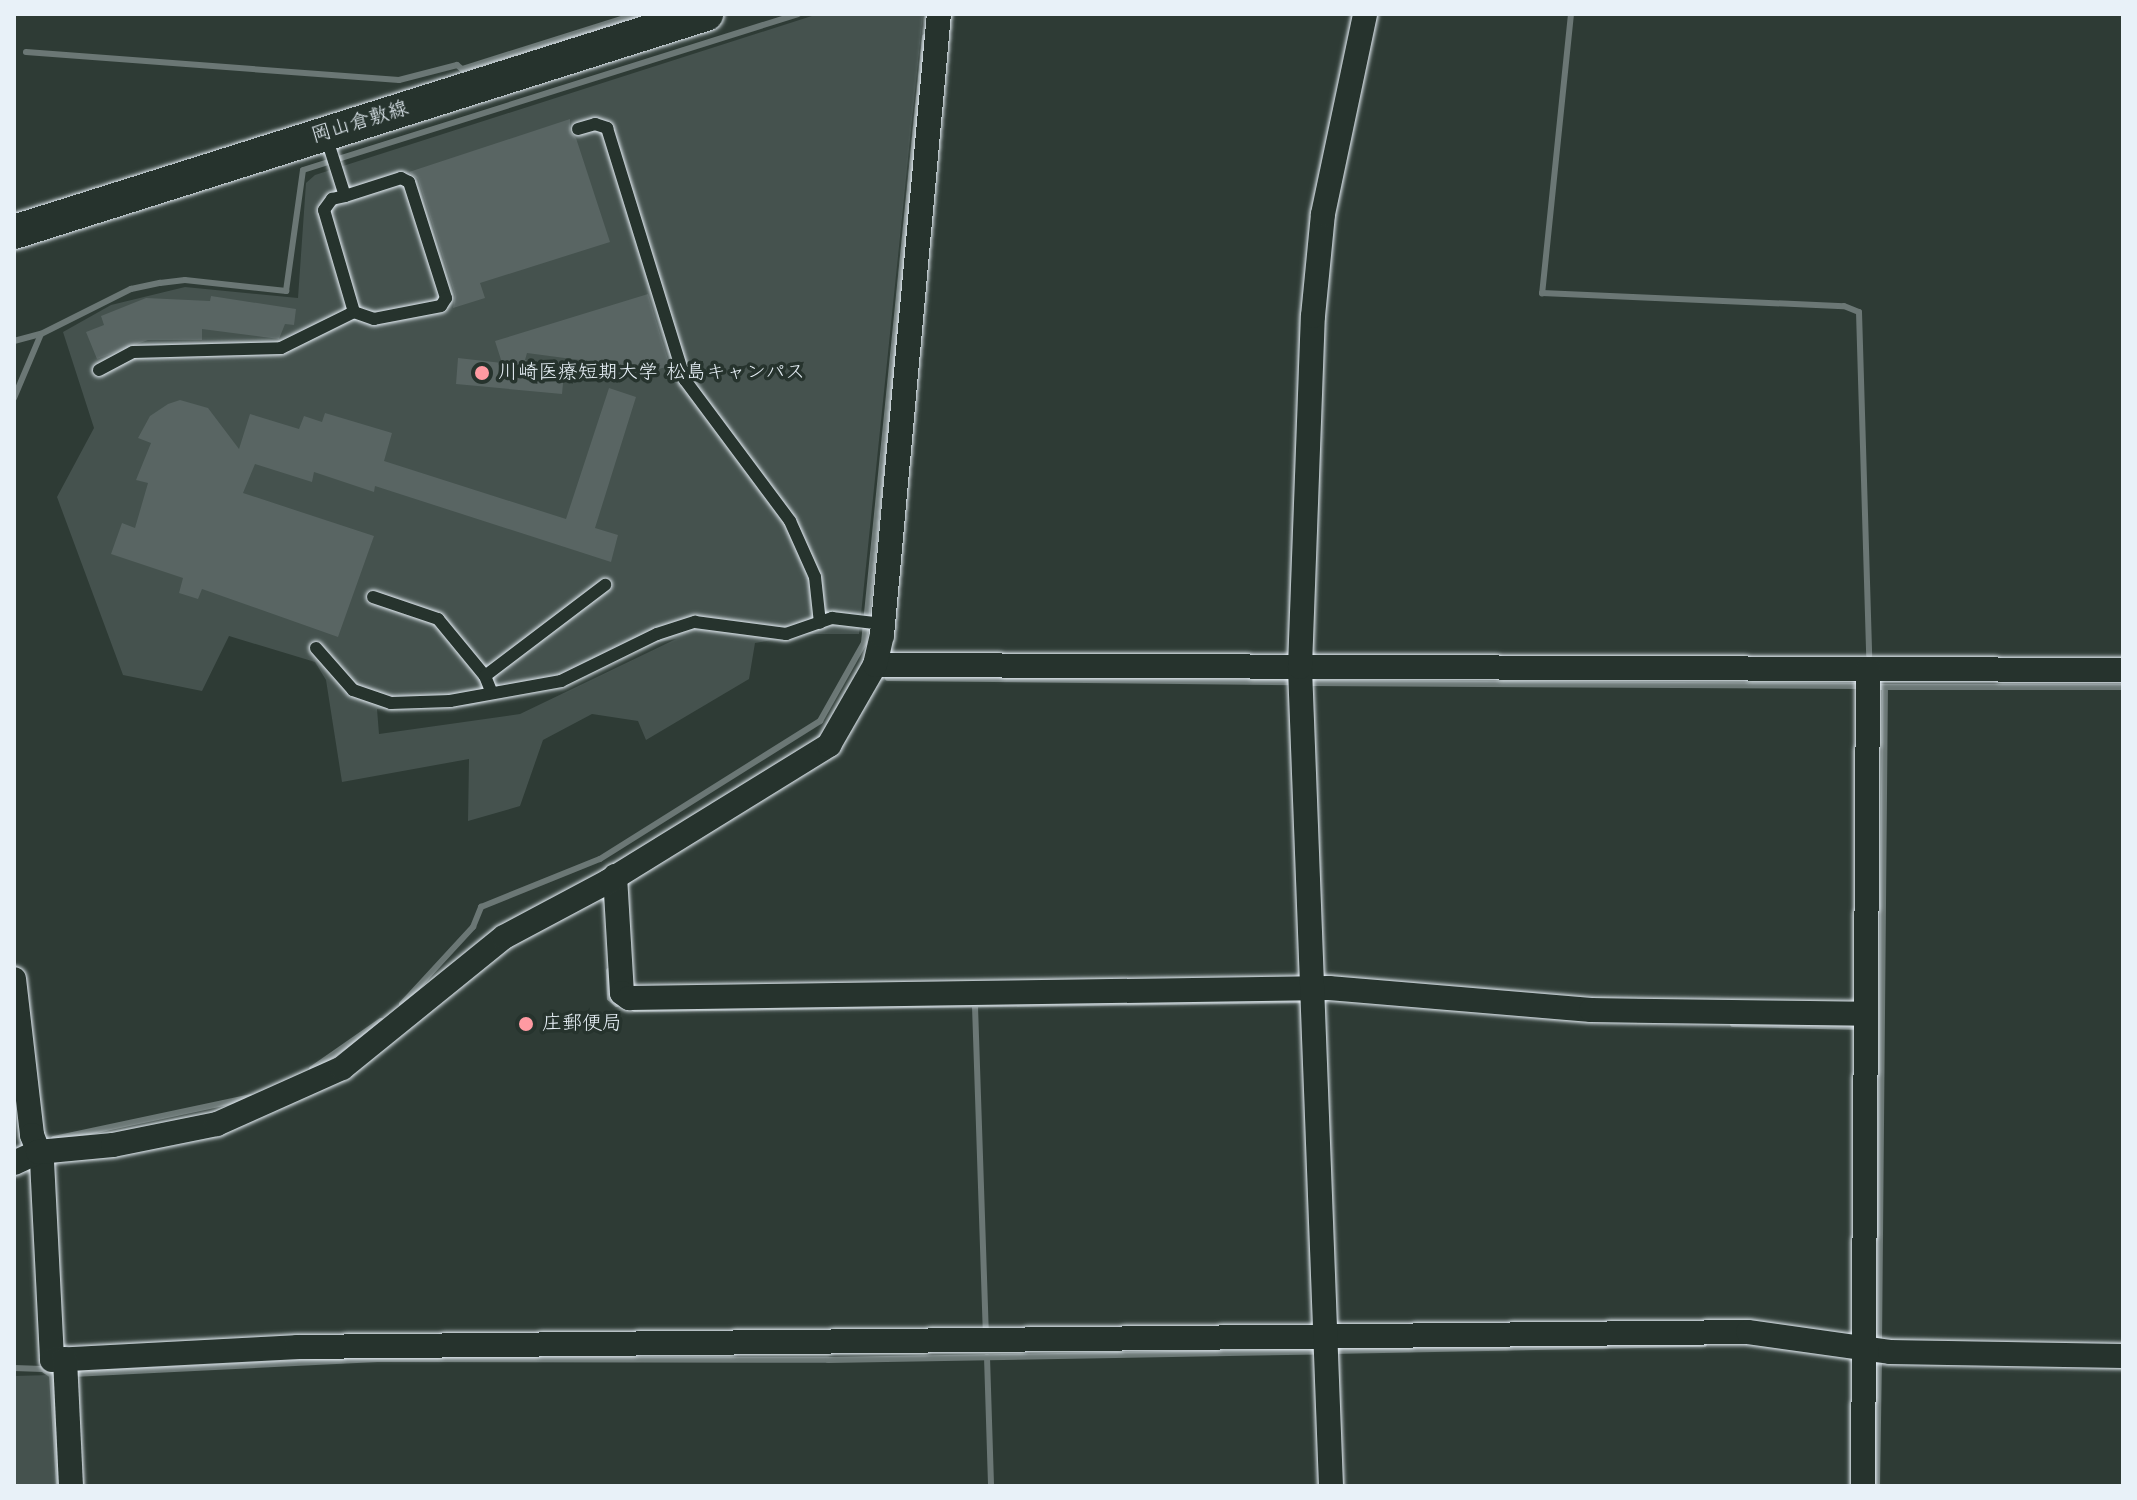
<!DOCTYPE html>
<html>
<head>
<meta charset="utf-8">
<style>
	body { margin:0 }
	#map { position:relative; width:2137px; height:1500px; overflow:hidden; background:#2e3b35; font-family:Kalam,"Klee One",sans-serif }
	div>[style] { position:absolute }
	.green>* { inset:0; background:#45524e }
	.stream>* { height:6px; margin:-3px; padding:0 3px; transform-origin:3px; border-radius:3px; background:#6b7775 }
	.building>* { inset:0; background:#596563 }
	.roads { filter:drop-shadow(0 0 2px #e8f1f8) drop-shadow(0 0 2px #e8f1f8) }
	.service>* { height:12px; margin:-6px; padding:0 6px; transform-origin:6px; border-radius:6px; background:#26332d }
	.minor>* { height:24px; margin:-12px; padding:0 12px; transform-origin:12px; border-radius:12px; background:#26332d }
	.secondary>* { height:34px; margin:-17px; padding:0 17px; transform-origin:17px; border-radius:17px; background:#26332d }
	.dots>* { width:22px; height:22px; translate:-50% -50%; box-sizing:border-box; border:4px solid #26332d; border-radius:50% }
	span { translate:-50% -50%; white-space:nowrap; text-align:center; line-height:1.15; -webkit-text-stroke:7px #26332d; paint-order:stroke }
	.street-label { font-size:20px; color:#e8f1f8 }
	.poi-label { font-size:20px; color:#e8f1f8 }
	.left { translate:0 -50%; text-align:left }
	.frame { position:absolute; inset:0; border:16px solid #e8f1f8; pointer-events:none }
</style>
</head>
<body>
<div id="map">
	<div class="green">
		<i style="clip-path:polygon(evenodd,818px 14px,923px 14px,859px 634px,807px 634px,755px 643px,749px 679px,646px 740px,638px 721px,592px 714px,543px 740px,520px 806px,468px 821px,469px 759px,342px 782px,326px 680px,315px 662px,229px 636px,202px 691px,123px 675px,57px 497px,94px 428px,63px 332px,111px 305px,185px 287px,298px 298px,306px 183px,315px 175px,818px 14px,676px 639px,520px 714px,379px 734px,377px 709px,471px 706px,581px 674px,654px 643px,676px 639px)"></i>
		<i style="clip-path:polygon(52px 1375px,59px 1486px,14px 1486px,14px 1376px)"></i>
	</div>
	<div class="stream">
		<i style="left:1571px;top:14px;width:281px;rotate:95.9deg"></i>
		<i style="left:1542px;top:293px;width:302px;rotate:2.5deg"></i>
		<i style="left:1844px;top:306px;width:16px;rotate:22deg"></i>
		<i style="left:1859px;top:312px;width:343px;rotate:88.3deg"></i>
		<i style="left:26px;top:52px;width:374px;rotate:4.3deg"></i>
		<i style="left:399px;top:80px;width:60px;rotate:-14.5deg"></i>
		<i style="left:457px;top:65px;width:6px;rotate:39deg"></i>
		<i style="left:462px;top:69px;width:184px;rotate:-17.4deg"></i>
		<i style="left:14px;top:341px;width:28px;rotate:-15deg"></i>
		<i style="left:41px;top:334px;width:101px;rotate:-26.6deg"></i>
		<i style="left:131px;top:289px;width:30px;rotate:-12deg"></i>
		<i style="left:160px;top:283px;width:25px;rotate:-7deg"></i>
		<i style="left:185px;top:280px;width:102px;rotate:6.2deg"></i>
		<i style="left:286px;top:291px;width:122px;rotate:-82deg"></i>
		<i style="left:303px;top:170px;width:519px;rotate:-17.49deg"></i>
		<i style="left:14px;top:398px;width:69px;rotate:-67.1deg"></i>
		<i style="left:888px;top:678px;width:408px;rotate:0.6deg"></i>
		<i style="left:1307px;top:683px;width:557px;rotate:0.31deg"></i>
		<i style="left:1875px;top:687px;width:248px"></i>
		<i style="left:609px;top:971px;width:27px;rotate:88deg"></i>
		<i style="left:610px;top:998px;width:9px;rotate:41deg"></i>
		<i style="left:402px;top:1004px;width:105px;rotate:-47.3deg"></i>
		<i style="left:473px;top:927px;width:22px;rotate:-68deg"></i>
		<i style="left:481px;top:907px;width:128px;rotate:-22deg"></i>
		<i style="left:600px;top:859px;width:260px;rotate:-32.1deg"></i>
		<i style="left:820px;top:721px;width:90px;rotate:-60.6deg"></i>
		<i style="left:864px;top:643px;width:609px;rotate:-84.25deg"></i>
		<i style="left:975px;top:1006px;width:328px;rotate:88.1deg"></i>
		<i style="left:635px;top:1009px;width:672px;rotate:-0.77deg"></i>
		<i style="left:1733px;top:1024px;width:129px;rotate:1.3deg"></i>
		<i style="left:312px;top:1069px;width:84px;rotate:-34.8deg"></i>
		<i style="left:54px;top:1139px;width:201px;rotate:-12deg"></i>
		<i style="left:1879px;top:1345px;width:656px;rotate:-89.48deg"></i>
		<i style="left:1331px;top:1351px;width:373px;rotate:-1.1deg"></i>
		<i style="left:987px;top:1357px;width:129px;rotate:88.2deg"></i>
		<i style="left:14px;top:1368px;width:29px;rotate:2deg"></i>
		<i style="left:43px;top:1369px;width:11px;rotate:34deg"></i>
		<i style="left:52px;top:1375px;width:111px;rotate:86.4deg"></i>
		<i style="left:72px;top:1374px;width:306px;rotate:-2.8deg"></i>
		<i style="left:378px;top:1359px;width:450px;rotate:0.1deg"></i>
		<i style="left:828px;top:1360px;width:492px;rotate:-1deg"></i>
		<i style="left:1877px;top:1486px;width:130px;rotate:-89.1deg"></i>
	</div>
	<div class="building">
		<i style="clip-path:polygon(570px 119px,570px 132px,576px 138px,610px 242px,480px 283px,485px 298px,453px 308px,455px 295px,418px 179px,409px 172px)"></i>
		<i style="clip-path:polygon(648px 294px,670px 366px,655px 370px,527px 353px,525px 360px,564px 373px,562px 394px,456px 384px,458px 358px,502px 363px,495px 341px)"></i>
		<i style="clip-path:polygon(211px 296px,296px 309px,294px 325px,285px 324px,279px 339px,202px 329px,202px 340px,148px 340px,97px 359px,86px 332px,104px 325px,101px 316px,146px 298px,210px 301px)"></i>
		<i style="clip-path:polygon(609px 388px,636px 397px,595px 528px,618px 535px,611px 562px,375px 486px,374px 492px,314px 472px,312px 482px,255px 464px,243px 493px,374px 536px,338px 637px,202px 589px,198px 599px,179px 593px,183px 578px,111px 554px,122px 523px,135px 528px,148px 483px,136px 480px,151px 443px,138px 438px,150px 416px,168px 404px,180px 400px,208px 408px,239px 449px,250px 414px,299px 429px,304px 416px,322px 422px,325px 413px,392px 433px,384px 461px,566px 519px)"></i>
	</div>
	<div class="roads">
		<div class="service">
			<i style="left:578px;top:129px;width:18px;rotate:-16deg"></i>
			<i style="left:595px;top:124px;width:13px;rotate:18deg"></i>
			<i style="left:607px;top:128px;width:264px;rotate:72.8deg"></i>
			<i style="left:685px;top:380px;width:176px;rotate:53.3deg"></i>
			<i style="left:790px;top:521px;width:61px;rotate:65.9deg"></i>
			<i style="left:815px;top:577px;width:46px;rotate:83.8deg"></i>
			<i style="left:345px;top:196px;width:59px;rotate:-17.8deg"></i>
			<i style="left:401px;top:178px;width:9px;rotate:27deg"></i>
			<i style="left:409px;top:182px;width:122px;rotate:72.3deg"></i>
			<i style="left:446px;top:298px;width:9px;rotate:122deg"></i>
			<i style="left:441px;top:306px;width:68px;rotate:169deg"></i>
			<i style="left:374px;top:319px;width:21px;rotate:-161deg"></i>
			<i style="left:99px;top:370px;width:38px;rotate:-28deg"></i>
			<i style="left:133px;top:352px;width:148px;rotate:-1.5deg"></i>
			<i style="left:281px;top:348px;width:81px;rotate:-26.3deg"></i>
			<i style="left:354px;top:312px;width:106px;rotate:-106.4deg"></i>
			<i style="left:324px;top:210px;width:14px;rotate:-54deg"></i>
			<i style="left:332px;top:199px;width:13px;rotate:-13deg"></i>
			<i style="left:345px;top:196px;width:63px;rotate:-107.6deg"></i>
			<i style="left:373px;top:597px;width:69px;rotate:18.7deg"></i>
			<i style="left:438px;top:619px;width:74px;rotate:50.5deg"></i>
			<i style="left:485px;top:676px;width:18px;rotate:68deg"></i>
			<i style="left:316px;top:648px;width:56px;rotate:48.6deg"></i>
			<i style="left:353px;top:690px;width:40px;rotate:18.9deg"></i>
			<i style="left:391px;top:703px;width:59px;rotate:-1.9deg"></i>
			<i style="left:450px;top:701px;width:113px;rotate:-10.2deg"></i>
			<i style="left:561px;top:681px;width:107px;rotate:-26.1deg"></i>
			<i style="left:657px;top:634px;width:40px;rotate:-18deg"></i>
			<i style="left:695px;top:622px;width:92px;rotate:7.5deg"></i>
			<i style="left:786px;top:634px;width:49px;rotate:-19.2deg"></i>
			<i style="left:832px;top:618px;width:51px;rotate:6.7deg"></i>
			<i style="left:485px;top:676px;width:151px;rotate:-37.2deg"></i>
		</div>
		<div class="minor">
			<i style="left:875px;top:665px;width:1248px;rotate:0.23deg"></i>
			<i style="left:615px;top:876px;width:117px;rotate:86.6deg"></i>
			<i style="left:622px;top:993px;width:9px;rotate:36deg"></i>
			<i style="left:629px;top:998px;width:700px;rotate:-0.82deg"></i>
			<i style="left:1329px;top:988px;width:263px;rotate:4.8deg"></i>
			<i style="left:1591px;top:1010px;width:275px;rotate:0.8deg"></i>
			<i style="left:14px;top:979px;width:157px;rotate:83.4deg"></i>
			<i style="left:32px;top:1135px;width:28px;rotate:69deg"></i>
			<i style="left:42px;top:1161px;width:199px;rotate:87.1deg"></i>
			<i style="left:52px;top:1360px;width:245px;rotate:-3deg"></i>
			<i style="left:297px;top:1347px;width:1451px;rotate:-0.59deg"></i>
			<i style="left:1748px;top:1332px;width:143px;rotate:8deg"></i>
			<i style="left:1890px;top:1352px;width:233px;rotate:1deg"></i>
			<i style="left:14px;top:1163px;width:26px;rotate:-25deg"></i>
			<i style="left:38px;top:1152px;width:75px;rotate:-5.3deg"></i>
			<i style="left:113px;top:1145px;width:106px;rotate:-11.4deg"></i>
			<i style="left:217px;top:1124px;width:137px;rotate:-24.1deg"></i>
			<i style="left:342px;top:1068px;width:208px;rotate:-39deg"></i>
			<i style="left:504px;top:937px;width:119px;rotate:-28.1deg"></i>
			<i style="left:609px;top:881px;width:259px;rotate:-31.7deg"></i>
			<i style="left:829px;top:745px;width:92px;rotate:-60.1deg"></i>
			<i style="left:875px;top:665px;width:31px;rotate:-77deg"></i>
			<i style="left:882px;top:635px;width:624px;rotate:-84.76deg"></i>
			<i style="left:65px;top:1359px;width:127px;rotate:87.3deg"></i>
			<i style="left:1331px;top:1486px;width:820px;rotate:-92.17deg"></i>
			<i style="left:1300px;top:667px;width:351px;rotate:-87.9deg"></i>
			<i style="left:1313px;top:316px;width:102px;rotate:-84.4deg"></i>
			<i style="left:1323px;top:214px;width:204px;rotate:-78.1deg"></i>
			<i style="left:1863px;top:1486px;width:817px;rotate:-89.65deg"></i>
		</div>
		<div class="secondary">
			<i style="left:14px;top:232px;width:726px;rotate:-17.49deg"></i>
		</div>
	</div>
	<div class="dots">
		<i style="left:482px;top:373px;background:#ff9aa2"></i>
		<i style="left:526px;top:1024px;background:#ff9aa2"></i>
	</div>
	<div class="street-label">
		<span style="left:360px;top:123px;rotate:-17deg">岡山倉敷線</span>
	</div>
	<div class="poi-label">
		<span class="left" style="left:498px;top:373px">川崎医療短期大学 松島キャンパス</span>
		<span class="left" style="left:542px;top:1024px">庄郵便局</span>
	</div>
	<div class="frame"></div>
</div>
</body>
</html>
